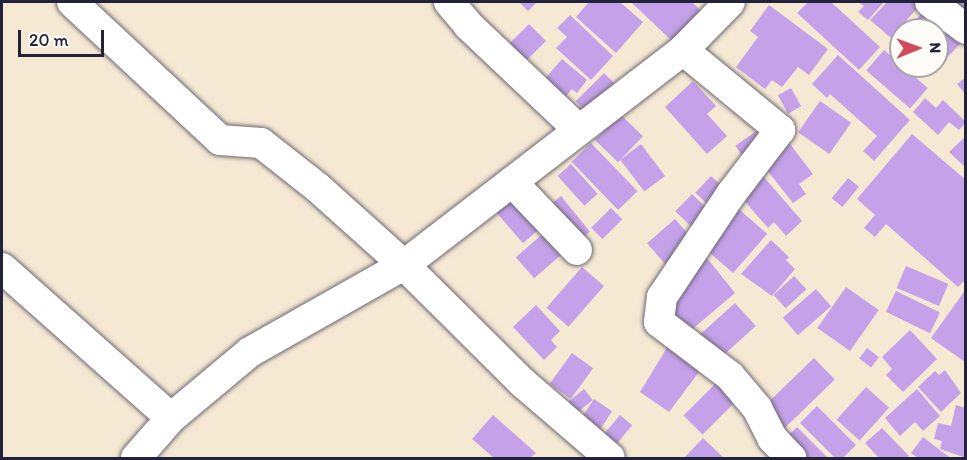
<!DOCTYPE html>
<html>
<head>
<meta charset="utf-8">
<style>
	body { margin:0 }
	#map { position:relative; width:967px; height:460px; overflow:hidden; background:#f6e9d4; font-family:Itim,sans-serif }
	div>[style] { position:absolute }
	.building>* { inset:0; background:#c4a1e9; transform-origin:0 0 }
	.roads { filter:drop-shadow(0 0 2px #6c6871) drop-shadow(0 0 2px #6c6871) }
	.minor>* { height:30px; margin:-15px; padding:0 15px; transform-origin:15px; border-radius:15px; background:#fff }
	span { translate:-50% -50%; white-space:nowrap; text-align:center; line-height:1.15; -webkit-text-stroke:4.5px #fdfcf7; paint-order:stroke }
	.frame { position:absolute; inset:0; border:3px solid #22223b; pointer-events:none }
	.north { position:absolute; left:889px; top:18px; width:60px; height:60px; box-sizing:border-box; background:#fdfcf7; border:2px solid #a5a5ac; border-radius:50%; rotate:89deg; font-size:16px; font-weight:700; line-height:24px; text-align:center; color:#22223b }
	.north::after { content:''; display:block; margin:auto; width:21px; height:27px; background:#d1495b; clip-path:polygon(50% 0,100% 100%,50% 72%,0 100%) }
	.scale { position:absolute; left:18px; top:30px; width:86px; height:27px; box-sizing:border-box; border:3px solid #22223b; border-top:0; padding-left:8px; font-size:18px; line-height:21px; white-space:nowrap; color:#22223b; -webkit-text-stroke:4px #fdfcf7; paint-order:stroke }
</style>
</head>
<body>
<div id="map">
	<div class="building">
		<i style="clip-path:polygon(519px 2px,537px 2px,528px 11px)"></i>
		<i style="clip-path:polygon(589px 2px,620px 2px,643px 22px,616px 53px,576px 17px)"></i>
		<i style="clip-path:polygon(631px 2px,692px 2px,702px 12px,673px 42px)"></i>
		<i style="clip-path:polygon(808px 2px,831px 2px,880px 47px,859px 70px,797px 13px)"></i>
		<i style="clip-path:polygon(858px 2px,884px 2px,868px 20px,858px 12px,864px 6px)"></i>
		<i style="clip-path:polygon(887px 2px,913px 2px,919px 6px,891px 38px,870px 20px)"></i>
		<i style="clip-path:polygon(938px 2px,966px 2px,966px 14px)"></i>
		<i style="clip-path:polygon(769px 5px,828px 49px,809px 75px,798px 67px,782px 87px,772px 80px,765px 89px,736px 67px,758px 37px,750px 31px)"></i>
		<i style="clip-path:polygon(923px 12px,963px 41px,939px 66px,937px 30px,906px 30px)"></i>
		<i style="clip-path:polygon(570px 15px,613px 56px,591px 80px,556px 48px,567px 37px,557px 28px)"></i>
		<i style="left:529px;top:24px;width:24px;height:28px;rotate:45deg"></i>
		<i style="left:884px;top:50px;width:58px;height:27px;rotate:41deg"></i>
		<i style="clip-path:polygon(838px 55px,910px 120px,874px 161px,863px 151px,877px 136px,830px 94px,827px 98px,812px 84px)"></i>
		<i style="clip-path:polygon(562px 59px,587px 80px,577px 93px,572px 89px,564px 99px,543px 81px)"></i>
		<i style="left:604px;top:73px;width:21px;height:40px;rotate:45deg"></i>
		<i style="clip-path:polygon(966px 77px,966px 95px,957px 84px)"></i>
		<i style="clip-path:polygon(693px 81px,716px 106px,707px 114px,727px 136px,707px 154px,665px 107px)"></i>
		<i style="left:791px;top:88px;width:21px;height:15px;rotate:61deg"></i>
		<i style="clip-path:polygon(925px 98px,936px 108px,943px 100px,966px 122px,959px 130px,949px 122px,938px 135px,913px 112px)"></i>
		<i style="left:820px;top:101px;width:38px;height:38px;rotate:35deg"></i>
		<i style="left:620px;top:114px;width:32px;height:36px;rotate:44deg"></i>
		<i style="left:755px;top:132px;width:19px;height:24px;rotate:55deg"></i>
		<i style="clip-path:polygon(912px 134px,966px 180px,966px 279px,958px 287px,886px 224px,875px 237px,864px 228px,875px 215px,857px 199px)"></i>
		<i style="clip-path:polygon(966px 136px,966px 168px,949px 152px)"></i>
		<i style="left:591px;top:143px;width:67px;height:27px;rotate:46deg"></i>
		<i style="left:641px;top:144px;width:40px;height:26px;rotate:53deg"></i>
		<i style="clip-path:polygon(790px 144px,813px 174px,799px 184px,806px 194px,793px 203px,763px 165px)"></i>
		<i style="left:571px;top:164px;width:40px;height:18px;rotate:48deg"></i>
		<i style="left:711px;top:176px;width:23px;height:23px;rotate:43deg"></i>
		<i style="clip-path:polygon(764px 177px,802px 221px,786px 236px,774px 222px,768px 228px,741px 197px)"></i>
		<i style="left:848px;top:178px;width:14px;height:26px;rotate:39deg"></i>
		<i style="left:516px;top:191px;width:44px;height:29px;rotate:49deg"></i>
		<i style="left:692px;top:194px;width:28px;height:24px;rotate:44deg"></i>
		<i style="left:561px;top:196px;width:46px;height:19px;rotate:51deg"></i>
		<i style="left:734px;top:205px;width:44px;height:52px;rotate:41deg"></i>
		<i style="left:611px;top:208px;width:16px;height:28px;rotate:45deg"></i>
		<i style="left:675px;top:219px;width:29px;height:37px;rotate:49deg"></i>
		<i style="left:546px;top:231px;width:28px;height:40px;rotate:49deg"></i>
		<i style="clip-path:polygon(771px 240px,789px 257px,786px 260px,795px 269px,772px 296px,741px 274px)"></i>
		<i style="clip-path:polygon(703px 253px,735px 293px,689px 332px,666px 304px,691px 282px,682px 271px)"></i>
		<i style="left:906px;top:266px;width:46px;height:24px;rotate:23deg"></i>
		<i style="left:582px;top:267px;width:29px;height:54px;rotate:41deg"></i>
		<i style="left:794px;top:276px;width:18px;height:28px;rotate:47deg"></i>
		<i style="left:846px;top:287px;width:40px;height:50px;rotate:35deg"></i>
		<i style="left:816px;top:289px;width:23px;height:44px;rotate:49deg"></i>
		<i style="clip-path:polygon(966px 289px,966px 361px,965px 362px,931px 338px)"></i>
		<i style="left:896px;top:291px;width:49px;height:23px;rotate:26deg"></i>
		<i style="left:735px;top:303px;width:31px;height:50px;rotate:48deg"></i>
		<i style="clip-path:polygon(536px 305px,560px 331px,551px 340px,557px 347px,544px 360px,513px 327px)"></i>
		<i style="clip-path:polygon(910px 330px,937px 359px,903px 392px,886px 375px,892px 369px,882px 357px)"></i>
		<i style="clip-path:polygon(671px 341px,705px 364px,669px 412px,640px 392px)"></i>
		<i style="left:867px;top:348px;width:15px;height:13px;rotate:37deg"></i>
		<i style="left:572px;top:353px;width:26px;height:38px;rotate:36deg"></i>
		<i style="left:814px;top:358px;width:30px;height:70px;rotate:46deg"></i>
		<i style="clip-path:polygon(945px 370px,961px 393px,941px 412px,918px 387px,935px 371px,939px 375px)"></i>
		<i style="left:721px;top:378px;width:27px;height:53px;rotate:45deg"></i>
		<i style="left:866px;top:387px;width:31px;height:44px;rotate:42deg"></i>
		<i style="left:584px;top:389px;width:14px;height:23px;rotate:51deg"></i>
		<i style="clip-path:polygon(917px 389px,940px 416px,923px 431px,915px 422px,900px 436px,885px 418px)"></i>
		<i style="left:594px;top:399px;width:22px;height:25px;rotate:34deg"></i>
		<i style="clip-path:polygon(956px 405px,966px 408px,966px 458px,940px 449px,942px 441px,934px 439px,938px 423px,951px 426px)"></i>
		<i style="clip-path:polygon(817px 406px,856px 445px,843px 458px,835px 458px,800px 423px)"></i>
		<i style="clip-path:polygon(493px 415px,536px 453px,530px 458px,494px 458px,472px 439px)"></i>
		<i style="left:620px;top:415px;width:16px;height:28px;rotate:40deg"></i>
		<i style="clip-path:polygon(797px 427px,828px 458px,798px 458px,782px 442px)"></i>
		<i style="clip-path:polygon(882px 428px,909px 456px,907px 458px,879px 458px,865px 443px)"></i>
		<i style="clip-path:polygon(923px 437px,941px 451px,951px 458px,918px 458px,911px 453px)"></i>
		<i style="clip-path:polygon(703px 438px,724px 458px,684px 458px)"></i>
	</div>
	<div class="roads">
		<div class="minor">
			<i style="left:72px;top:2px;width:202px;rotate:43deg"></i>
			<i style="left:220px;top:140px;width:41px;rotate:4.2deg"></i>
			<i style="left:261px;top:143px;width:71px;rotate:38.2deg"></i>
			<i style="left:317px;top:187px;width:117px;rotate:41.9deg"></i>
			<i style="left:404px;top:265px;width:169px;rotate:44.8deg"></i>
			<i style="left:524px;top:384px;width:113px;rotate:40.7deg"></i>
			<i style="left:449px;top:2px;width:30px;rotate:50deg"></i>
			<i style="left:468px;top:25px;width:151px;rotate:43.4deg"></i>
			<i style="left:930px;top:2px;width:45px;rotate:36.9deg"></i>
			<i style="left:683px;top:50px;width:126px;rotate:39.5deg"></i>
			<i style="left:780px;top:130px;width:81px;rotate:127.4deg"></i>
			<i style="left:731px;top:194px;width:124px;rotate:123.8deg"></i>
			<i style="left:662px;top:297px;width:25px;rotate:97deg"></i>
			<i style="left:659px;top:322px;width:89px;rotate:37.3deg"></i>
			<i style="left:730px;top:376px;width:42px;rotate:49.8deg"></i>
			<i style="left:757px;top:408px;width:34px;rotate:63deg"></i>
			<i style="left:772px;top:438px;width:28px;rotate:46deg"></i>
			<i style="left:512px;top:182px;width:94px;rotate:46.3deg"></i>
			<i style="left:2px;top:268px;width:226px;rotate:41.6deg"></i>
			<i style="left:136px;top:458px;width:53px;rotate:-48.8deg"></i>
			<i style="left:171px;top:418px;width:103px;rotate:-39.9deg"></i>
			<i style="left:250px;top:352px;width:177px;rotate:-29.5deg"></i>
			<i style="left:404px;top:265px;width:352px;rotate:-37.6deg"></i>
			<i style="left:683px;top:50px;width:67px;rotate:-45.6deg"></i>
		</div>
	</div>
	<div class="frame"></div>
	<div class="north">N</div>
	<div class="scale">20 m</div>
</div>
</body>
</html>
